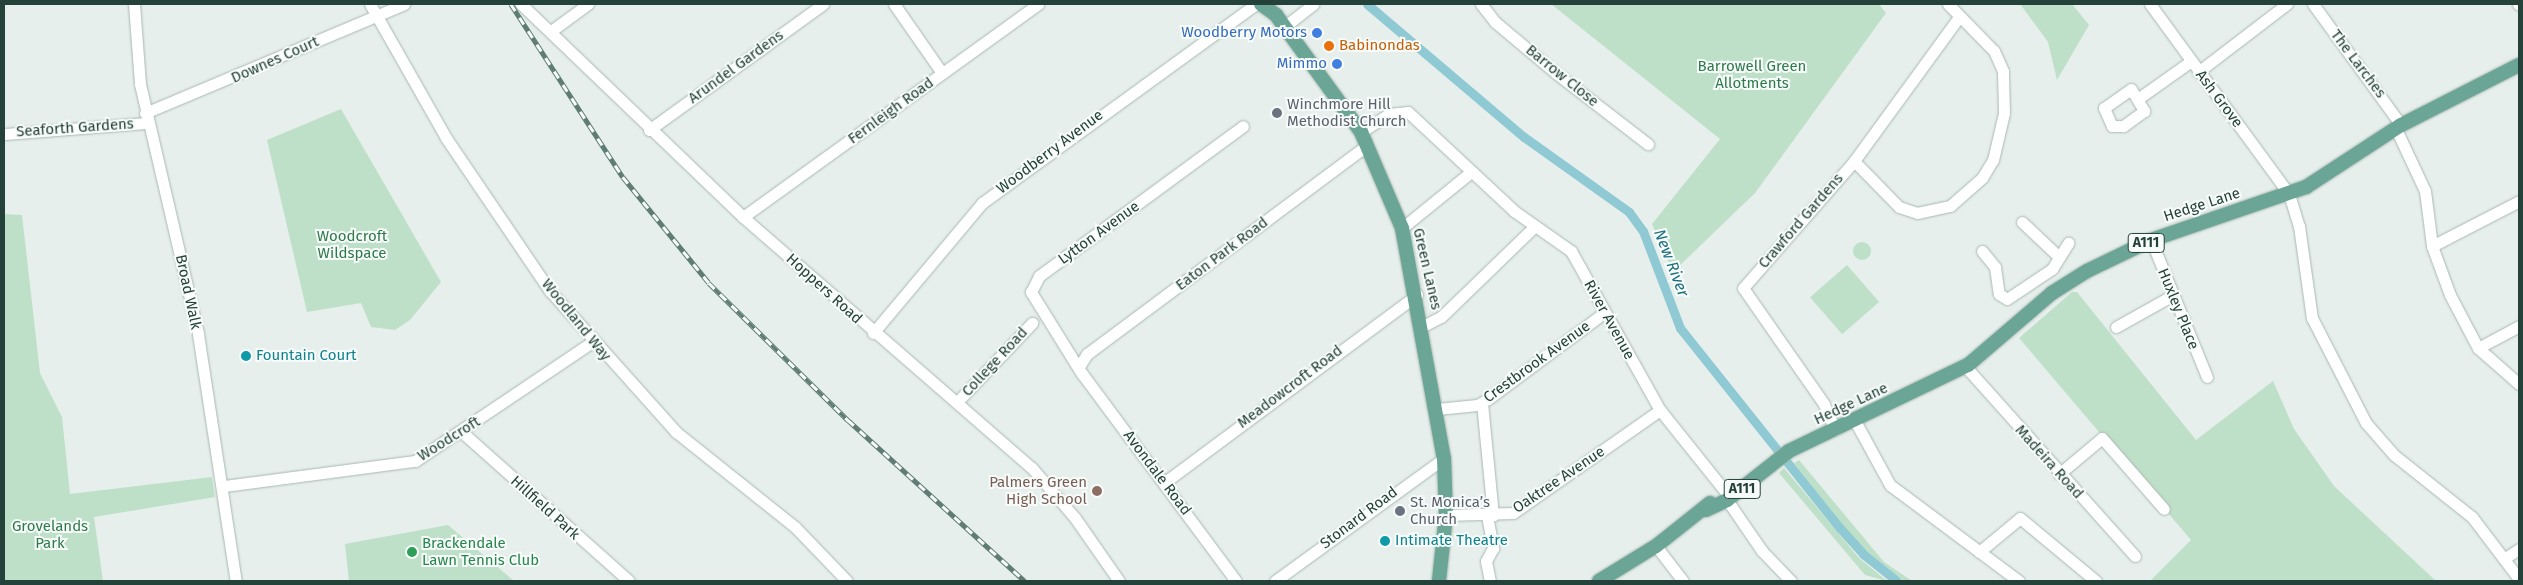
<!DOCTYPE html>
<html>
<head>
<meta charset="utf-8">
<style>
	body { margin:0 }
	#map { position:relative; width:2523px; height:585px; overflow:hidden; background:#e6efeb; font-family:"Fira Sans",sans-serif }
	div>[style] { position:absolute }
	.green>* { inset:0; background:#bfe0c8; transform-origin:0 0 }
	.round { border-radius:50% }
	.canal>* { height:9px; margin:-4.5px; padding:0 4.5px; transform-origin:4.5px; border-radius:4.5px; background:#8ec9d4 }
	.roads { filter:drop-shadow(0 0 1px #a8b8b2) drop-shadow(0 0 1px #a8b8b2) }
	.minor>* { height:11px; margin:-5.5px; padding:0 5.5px; transform-origin:5.5px; border-radius:5.5px; background:#fff }
	.major>* { height:14px; margin:-7px; padding:0 7px; transform-origin:7px; border-radius:7px; background:#6aa596 }
	.rail>* { height:4.5px; margin-top:-2.25px; transform-origin:0; background:repeating-linear-gradient(90deg,#f7fbf9 0 8px,#5f7d75 0 16px); box-sizing:border-box; border-block:1px solid #5f7d75 }
	.dots>* { width:14px; height:14px; translate:-50% -50%; box-sizing:border-box; border:2px solid #f7fbf9; border-radius:50% }
	span { translate:-50% -50%; white-space:nowrap; text-align:center; line-height:1.15; -webkit-text-stroke:4px #f7fbf9; paint-order:stroke }
	.shield-label span { padding:1px 4px; background:#f7fbf9; border:1px solid; border-radius:4px; -webkit-text-stroke-width:0 }
	.shield-label { font-size:14px; color:#24423a; font-weight:700 }
	.shop-label { font-size:15px; color:#366cbe }
	.right { translate:-100% -50%; text-align:right }
	.food-label { font-size:15px; color:#c56008 }
	.left { translate:0 -50%; text-align:left }
	.street-label { font-size:15px; color:#24423a }
	.park-label { font-size:15px; color:#2d7a4b }
	.worship-label { font-size:15px; color:#5b616d }
	.culture-label { font-size:15px; color:#0d838f }
	.education-label { font-size:15px; color:#785e54 }
	.leisure-label { font-size:15px; color:#27864d }
	.water-label { font-size:16px; color:#1c6f80; font-style:italic }
	.frame { position:absolute; inset:0; border:5px solid #24423a; pointer-events:none }
</style>
</head>
<body>
<div id="map">
	<div class="green">
		<i style="clip-path:polygon(1551px 4px,1879px 4px,1886px 13px,1755px 193px,1673px 272px,1652px 224px,1720px 139px)"></i>
		<i style="clip-path:polygon(2020px 4px,2072px 4px,2089px 25px,2057px 80px,2048px 42px)"></i>
		<i style="clip-path:polygon(341px 109px,441px 282px,410px 320px,395px 330px,371px 327px,361px 303px,307px 312px,267px 140px)"></i>
		<i style="clip-path:polygon(4px 214px,22px 215px,40px 373px,62px 417px,70px 494px,212px 477px,215px 497px,94px 517px,103px 581px,4px 581px)"></i>
		<i class="round" style="left:1853px;top:242px;width:18px;height:18px"></i>
		<i style="left:1847px;top:265px;width:49px;height:49px;rotate:49deg"></i>
		<i style="clip-path:polygon(2072px 292px,2077px 292px,2196px 440px,2273px 381px,2294px 429px,2334px 486px,2436px 581px,2150px 581px,2191px 540px,2019px 338px)"></i>
		<i style="clip-path:polygon(1799px 460px,1884px 562px,1912px 581px,1904px 581px,1857px 544px,1794px 463px)"></i>
		<i style="clip-path:polygon(1784px 468px,1859px 558px,1887px 581px,1865px 575px,1779px 473px)"></i>
		<i style="clip-path:polygon(448px 525px,514px 581px,349px 581px,345px 544px)"></i>
	</div>
	<div class="canal">
		<i style="left:1367px;top:4px;width:206px;rotate:40.3deg"></i>
		<i style="left:1524px;top:137px;width:129px;rotate:35.5deg"></i>
		<i style="left:1629px;top:212px;width:24px;rotate:54deg"></i>
		<i style="left:1643px;top:231px;width:104px;rotate:69.1deg"></i>
		<i style="left:1680px;top:328px;width:255px;rotate:51.4deg"></i>
		<i style="left:1839px;top:527px;width:36px;rotate:48deg"></i>
		<i style="left:1863px;top:554px;width:43px;rotate:38.5deg"></i>
	</div>
	<div class="roads">
		<div class="minor">
			<i style="left:134px;top:4px;width:80px;rotate:85.7deg"></i>
			<i style="left:140px;top:84px;width:257px;rotate:76.9deg"></i>
			<i style="left:198px;top:334px;width:250px;rotate:81.3deg"></i>
			<i style="left:370px;top:4px;width:154px;rotate:60.4deg"></i>
			<i style="left:446px;top:138px;width:185px;rotate:55.8deg"></i>
			<i style="left:550px;top:291px;width:189px;rotate:48.2deg"></i>
			<i style="left:676px;top:432px;width:152px;rotate:38.6deg"></i>
			<i style="left:795px;top:527px;width:75px;rotate:46.1deg"></i>
			<i style="left:521px;top:4px;width:308px;rotate:43.8deg"></i>
			<i style="left:743px;top:217px;width:383px;rotate:41deg"></i>
			<i style="left:1032px;top:468px;width:66px;rotate:49.3deg"></i>
			<i style="left:1075px;top:518px;width:77px;rotate:55.1deg"></i>
			<i style="left:894px;top:4px;width:84px;rotate:55.2deg"></i>
			<i style="left:1481px;top:4px;width:23px;rotate:52deg"></i>
			<i style="left:1495px;top:22px;width:81px;rotate:40deg"></i>
			<i style="left:1557px;top:74px;width:115px;rotate:37.6deg"></i>
			<i style="left:2150px;top:4px;width:235px;rotate:53.8deg"></i>
			<i style="left:2289px;top:194px;width:34px;rotate:73deg"></i>
			<i style="left:2299px;top:226px;width:93px;rotate:82deg"></i>
			<i style="left:2312px;top:318px;width:118px;rotate:62.8deg"></i>
			<i style="left:2366px;top:423px;width:43px;rotate:48.8deg"></i>
			<i style="left:2394px;top:455px;width:100px;rotate:38.5deg"></i>
			<i style="left:2472px;top:517px;width:78px;rotate:52.8deg"></i>
			<i style="left:2313px;top:4px;width:150px;rotate:54deg"></i>
			<i style="left:2518px;top:4px;width:1px;rotate:45deg"></i>
			<i style="left:1284px;top:27px;width:37px;rotate:-38deg"></i>
			<i style="left:551px;top:31px;width:46px;rotate:-36.1deg"></i>
			<i style="left:2198px;top:72px;width:112px;rotate:-37.4deg"></i>
			<i style="left:2131px;top:89px;width:26px;rotate:59deg"></i>
			<i style="left:2144px;top:111px;width:26px;rotate:144deg"></i>
			<i style="left:2123px;top:126px;width:11px;rotate:180deg"></i>
			<i style="left:2112px;top:126px;width:20px;rotate:-114deg"></i>
			<i style="left:2104px;top:108px;width:33px;rotate:-35deg"></i>
			<i style="left:2139px;top:98px;width:64px;rotate:-35.4deg"></i>
			<i style="left:145px;top:113px;width:281px;rotate:-22.8deg"></i>
			<i style="left:2396px;top:129px;width:68px;rotate:64.9deg"></i>
			<i style="left:2425px;top:191px;width:55px;rotate:82.7deg"></i>
			<i style="left:2432px;top:246px;width:52px;rotate:69.8deg"></i>
			<i style="left:2450px;top:295px;width:60px;rotate:62.2deg"></i>
			<i style="left:2478px;top:348px;width:55px;rotate:41.3deg"></i>
			<i style="left:649px;top:130px;width:215px;rotate:-35.9deg"></i>
			<i style="left:1361px;top:132px;width:33px;rotate:-33deg"></i>
			<i style="left:1389px;top:114px;width:19px;rotate:-6deg"></i>
			<i style="left:1408px;top:112px;width:145px;rotate:43deg"></i>
			<i style="left:1514px;top:211px;width:70px;rotate:35.1deg"></i>
			<i style="left:1571px;top:251px;width:182px;rotate:60.8deg"></i>
			<i style="left:1660px;top:410px;width:102px;rotate:51.3deg"></i>
			<i style="left:4px;top:134px;width:143px;rotate:-4.4deg"></i>
			<i style="left:1854px;top:161px;width:64px;rotate:45.6deg"></i>
			<i style="left:1899px;top:207px;width:19px;rotate:18deg"></i>
			<i style="left:1917px;top:213px;width:34px;rotate:-12deg"></i>
			<i style="left:1950px;top:206px;width:43px;rotate:-41.2deg"></i>
			<i style="left:1982px;top:178px;width:21px;rotate:-59deg"></i>
			<i style="left:1993px;top:160px;width:48px;rotate:-76.8deg"></i>
			<i style="left:2004px;top:113px;width:42px;rotate:-91.4deg"></i>
			<i style="left:2003px;top:71px;width:22px;rotate:-114deg"></i>
			<i style="left:1994px;top:51px;width:66px;rotate:-134.4deg"></i>
			<i style="left:743px;top:217px;width:364px;rotate:-35.8deg"></i>
			<i style="left:2022px;top:222px;width:51px;rotate:43.4deg"></i>
			<i style="left:1402px;top:228px;width:89px;rotate:-39.1deg"></i>
			<i style="left:2151px;top:240px;width:148px;rotate:67.8deg"></i>
			<i style="left:2432px;top:246px;width:98px;rotate:-27.3deg"></i>
			<i style="left:1982px;top:251px;width:21px;rotate:51deg"></i>
			<i style="left:1995px;top:267px;width:27px;rotate:82deg"></i>
			<i style="left:1999px;top:294px;width:9px;rotate:32deg"></i>
			<i style="left:2007px;top:299px;width:54px;rotate:-33.7deg"></i>
			<i style="left:2052px;top:269px;width:31px;rotate:-58deg"></i>
			<i style="left:1423px;top:326px;width:20px;rotate:-27deg"></i>
			<i style="left:1441px;top:317px;width:131px;rotate:-44.1deg"></i>
			<i style="left:2116px;top:327px;width:65px;rotate:-29.3deg"></i>
			<i style="left:873px;top:333px;width:170px;rotate:-50deg"></i>
			<i style="left:982px;top:203px;width:339px;rotate:-36deg"></i>
			<i style="left:2478px;top:348px;width:47px;rotate:-28.2deg"></i>
			<i style="left:1080px;top:365px;width:13px;rotate:-58deg"></i>
			<i style="left:1087px;top:354px;width:348px;rotate:-36.7deg"></i>
			<i style="left:1965px;top:366px;width:255px;rotate:48.2deg"></i>
			<i style="left:958px;top:401px;width:108px;rotate:-46.5deg"></i>
			<i style="left:1482px;top:403px;width:113px;rotate:84.4deg"></i>
			<i style="left:1437px;top:409px;width:40px;rotate:-5.7deg"></i>
			<i style="left:1477px;top:405px;width:13px;rotate:-29deg"></i>
			<i style="left:1488px;top:399px;width:144px;rotate:-36.6deg"></i>
			<i style="left:1855px;top:421px;width:73px;rotate:61.3deg"></i>
			<i style="left:1890px;top:485px;width:161px;rotate:36.7deg"></i>
			<i style="left:1835px;top:430px;width:28px;rotate:-113deg"></i>
			<i style="left:1824px;top:404px;width:141px;rotate:-124.9deg"></i>
			<i style="left:1743px;top:288px;width:169px;rotate:-48.8deg"></i>
			<i style="left:1854px;top:161px;width:178px;rotate:-53.9deg"></i>
			<i style="left:463px;top:433px;width:222px;rotate:41.7deg"></i>
			<i style="left:2059px;top:474px;width:56px;rotate:-39.9deg"></i>
			<i style="left:2102px;top:438px;width:94px;rotate:48.9deg"></i>
			<i style="left:1165px;top:482px;width:314px;rotate:-36.6deg"></i>
			<i style="left:224px;top:486px;width:193px;rotate:-7.5deg"></i>
			<i style="left:415px;top:461px;width:213px;rotate:-33.9deg"></i>
			<i style="left:1727px;top:500px;width:62px;rotate:55.5deg"></i>
			<i style="left:1762px;top:551px;width:42px;rotate:46deg"></i>
			<i style="left:1446px;top:515px;width:67px;rotate:-1.7deg"></i>
			<i style="left:1513px;top:513px;width:179px;rotate:-35deg"></i>
			<i style="left:1487px;top:516px;width:33px;rotate:79deg"></i>
			<i style="left:1493px;top:548px;width:15px;rotate:118deg"></i>
			<i style="left:1486px;top:561px;width:20px;rotate:79deg"></i>
			<i style="left:1656px;top:546px;width:44px;rotate:52.4deg"></i>
			<i style="left:1979px;top:552px;width:53px;rotate:-39.7deg"></i>
			<i style="left:2020px;top:518px;width:99px;rotate:39.7deg"></i>
			<i style="left:2505px;top:558px;width:17px;rotate:-33deg"></i>
			<i style="left:1236px;top:581px;width:258px;rotate:-126.6deg"></i>
			<i style="left:1082px;top:374px;width:97px;rotate:-121.9deg"></i>
			<i style="left:1031px;top:292px;width:18px;rotate:-63deg"></i>
			<i style="left:1039px;top:276px;width:253px;rotate:-36.3deg"></i>
			<i style="left:1275px;top:581px;width:209px;rotate:-36deg"></i>
		</div>
		<div class="major">
			<i style="left:1261px;top:4px;width:19px;rotate:36deg"></i>
			<i style="left:1276px;top:15px;width:145px;rotate:54deg"></i>
			<i style="left:1361px;top:132px;width:104px;rotate:66.9deg"></i>
			<i style="left:1402px;top:228px;width:234px;rotate:79.7deg"></i>
			<i style="left:1444px;top:458px;width:57px;rotate:88deg"></i>
			<i style="left:1446px;top:515px;width:66px;rotate:96.1deg"></i>
			<i style="left:1706px;top:510px;width:23px;rotate:-25deg"></i>
			<i style="left:1727px;top:500px;width:79px;rotate:-38.3deg"></i>
			<i style="left:1789px;top:451px;width:199px;rotate:-25.7deg"></i>
			<i style="left:1968px;top:365px;width:111px;rotate:-40.6deg"></i>
			<i style="left:2052px;top:293px;width:41px;rotate:-32.2deg"></i>
			<i style="left:2087px;top:271px;width:71px;rotate:-25.8deg"></i>
			<i style="left:2151px;top:240px;width:164px;rotate:-18.9deg"></i>
			<i style="left:2306px;top:187px;width:113px;rotate:-33.1deg"></i>
			<i style="left:2401px;top:125px;width:132px;rotate:-27deg"></i>
			<i style="left:1599px;top:581px;width:67px;rotate:-31.6deg"></i>
			<i style="left:1656px;top:546px;width:69px;rotate:-38.5deg"></i>
		</div>
	</div>
	<div class="rail">
		<i style="left:511px;top:4px;width:206px;rotate:57.1deg"></i>
		<i style="left:623px;top:177px;width:136px;rotate:50.9deg"></i>
		<i style="left:709px;top:283px;width:195px;rotate:44.6deg"></i>
		<i style="left:848px;top:420px;width:239px;rotate:42.3deg"></i>
	</div>
	<div class="dots">
		<i style="left:1317px;top:33px;background:#3f7fe0"></i>
		<i style="left:1329px;top:46px;background:#e8710a"></i>
		<i style="left:1337px;top:64px;background:#3f7fe0"></i>
		<i style="left:1277px;top:113px;background:#6b7280"></i>
		<i style="left:246px;top:356px;background:#0f9aa8"></i>
		<i style="left:1097px;top:491px;background:#8d6e63"></i>
		<i style="left:1400px;top:511px;background:#6b7280"></i>
		<i style="left:1385px;top:541px;background:#0f9aa8"></i>
		<i style="left:412px;top:552px;background:#2e9e5b"></i>
	</div>
	<div class="shield-label">
		<span style="left:2146px;top:243px">A111</span>
		<span style="left:1742px;top:489px">A111</span>
	</div>
	<div class="shop-label">
		<span class="right" style="left:1307px;top:33px">Woodberry Motors</span>
		<span class="right" style="left:1327px;top:64px">Mimmo</span>
	</div>
	<div class="food-label">
		<span class="left" style="left:1339px;top:46px">Babinondas</span>
	</div>
	<div class="street-label">
		<span style="left:275px;top:60px;rotate:-24deg">Downes Court</span>
		<span style="left:2358px;top:64px;rotate:53deg">The Larches</span>
		<span style="left:736px;top:67px;rotate:-36deg">Arundel Gardens</span>
		<span style="left:1562px;top:76px;rotate:39deg">Barrow Close</span>
		<span style="left:2219px;top:99px;rotate:53deg">Ash Grove</span>
		<span style="left:891px;top:111px;rotate:-36deg">Fernleigh Road</span>
		<span style="left:75px;top:128px;rotate:-4deg">Seaforth Gardens</span>
		<span style="left:1050px;top:152px;rotate:-37deg">Woodberry Avenue</span>
		<span style="left:2202px;top:205px;rotate:-18deg">Hedge Lane</span>
		<span style="left:1801px;top:221px;rotate:-49deg">Crawford Gardens</span>
		<span style="left:1099px;top:233px;rotate:-36deg">Lytton Avenue</span>
		<span style="left:1222px;top:254px;rotate:-37deg">Eaton Park Road</span>
		<span style="left:1427px;top:269px;rotate:77deg">Green Lanes</span>
		<span style="left:824px;top:289px;rotate:42deg">Hoppers Road</span>
		<span style="left:188px;top:292px;rotate:78deg">Broad Walk</span>
		<span style="left:2178px;top:309px;rotate:68deg">Huxley Place</span>
		<span style="left:576px;top:320px;rotate:51deg">Woodland Way</span>
		<span style="left:1609px;top:320px;rotate:61deg">River Avenue</span>
		<span style="left:995px;top:362px;rotate:-47deg">College Road</span>
		<span style="left:1537px;top:362px;rotate:-36deg">Crestbrook Avenue</span>
		<span style="left:1290px;top:387px;rotate:-37deg">Meadowcroft Road</span>
		<span style="left:1851px;top:404px;rotate:-25deg">Hedge Lane</span>
		<span style="left:449px;top:439px;rotate:-32deg">Woodcroft</span>
		<span style="left:2049px;top:462px;rotate:48deg">Madeira Road</span>
		<span style="left:1157px;top:473px;rotate:53deg">Avondale Road</span>
		<span style="left:1559px;top:480px;rotate:-34deg">Oaktree Avenue</span>
		<span style="left:545px;top:508px;rotate:42deg">Hillfield Park</span>
		<span style="left:1359px;top:518px;rotate:-37deg">Stonard Road</span>
	</div>
	<div class="park-label">
		<span style="left:1752px;top:75px">Barrowell Green<br>Allotments</span>
		<span style="left:352px;top:245px">Woodcroft<br>Wildspace</span>
		<span style="left:50px;top:535px">Grovelands<br>Park</span>
	</div>
	<div class="worship-label">
		<span class="left" style="left:1287px;top:113px">Winchmore Hill<br>Methodist Church</span>
		<span class="left" style="left:1410px;top:511px">St. Monica’s<br>Church</span>
	</div>
	<div class="culture-label">
		<span class="left" style="left:256px;top:356px">Fountain Court</span>
		<span class="left" style="left:1395px;top:541px">Intimate Theatre</span>
	</div>
	<div class="education-label">
		<span class="right" style="left:1087px;top:491px">Palmers Green<br>High School</span>
	</div>
	<div class="leisure-label">
		<span class="left" style="left:422px;top:552px">Brackendale<br>Lawn Tennis Club</span>
	</div>
	<div class="water-label">
		<span style="left:1671px;top:263px;rotate:69deg">New River</span>
	</div>
	<div class="frame"></div>
</div>
</body>
</html>
